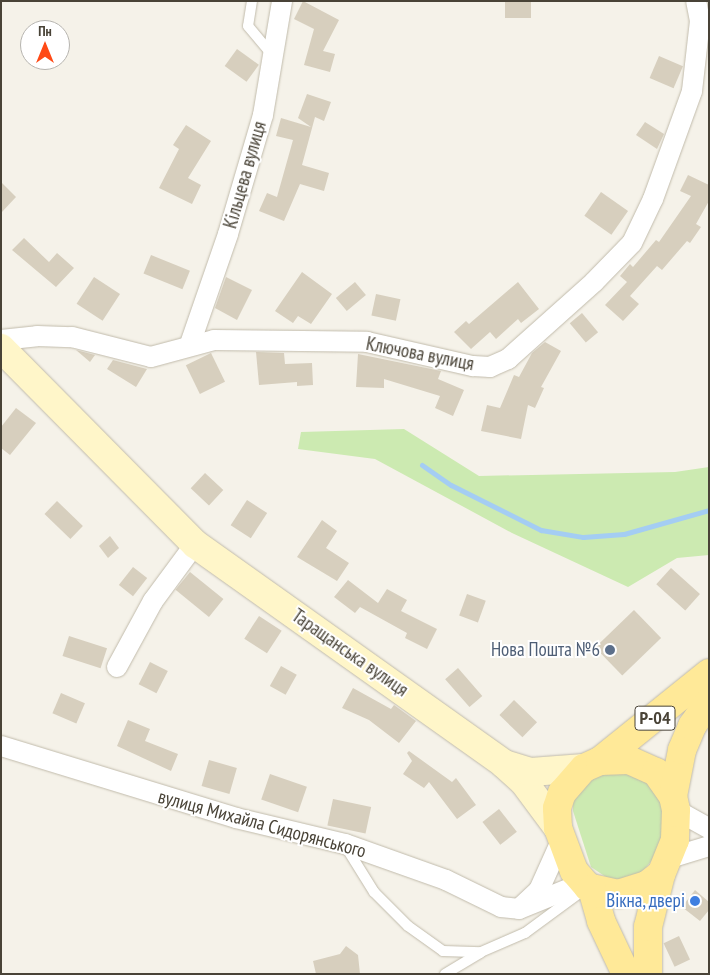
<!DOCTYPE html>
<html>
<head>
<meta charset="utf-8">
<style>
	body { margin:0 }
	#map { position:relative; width:710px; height:975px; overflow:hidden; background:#f5f2e9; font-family:"PT Sans Narrow",sans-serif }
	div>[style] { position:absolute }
	.green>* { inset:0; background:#cceab1 }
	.stream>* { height:5px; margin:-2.5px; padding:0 2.5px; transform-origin:2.5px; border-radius:2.5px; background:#a4cdf3 }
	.building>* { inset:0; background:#d7cfbe; transform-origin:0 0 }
	.roads { filter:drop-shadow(0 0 1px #c1bbab) drop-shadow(0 0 1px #c1bbab) }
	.service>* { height:10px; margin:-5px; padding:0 5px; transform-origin:5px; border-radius:5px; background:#fff }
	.minor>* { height:20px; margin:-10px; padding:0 10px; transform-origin:10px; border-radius:10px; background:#fff }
	.secondary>* { height:28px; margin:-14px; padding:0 14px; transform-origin:14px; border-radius:14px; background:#fff6c9 }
	.primary>* { height:28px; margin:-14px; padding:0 14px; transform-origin:14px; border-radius:14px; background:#ffe998 }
	.dots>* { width:14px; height:14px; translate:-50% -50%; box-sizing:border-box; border:2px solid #fff; border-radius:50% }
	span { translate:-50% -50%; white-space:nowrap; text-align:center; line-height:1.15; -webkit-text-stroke:4px #fff; paint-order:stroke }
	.shield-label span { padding:1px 4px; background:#fff; border:1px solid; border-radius:4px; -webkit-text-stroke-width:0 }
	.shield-label { font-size:18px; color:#494337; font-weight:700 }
	.street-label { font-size:19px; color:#494337 }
	.service-label { font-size:19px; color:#4e5e75 }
	.right { translate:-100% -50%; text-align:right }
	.shop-label { font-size:19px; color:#366cbe }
	.frame { position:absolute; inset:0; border:2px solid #494337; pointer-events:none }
	.north { position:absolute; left:20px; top:20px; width:50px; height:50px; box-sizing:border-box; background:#fff; border:1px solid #b6b4af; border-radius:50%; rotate:0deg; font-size:14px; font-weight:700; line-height:20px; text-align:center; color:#494337 }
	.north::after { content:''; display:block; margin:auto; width:18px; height:22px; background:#ff4a16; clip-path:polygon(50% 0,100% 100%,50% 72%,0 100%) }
</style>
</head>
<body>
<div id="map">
	<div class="green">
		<i style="clip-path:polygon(404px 429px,479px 476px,675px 472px,709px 467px,709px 555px,677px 558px,628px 587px,512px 533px,375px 459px,298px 449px,301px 432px)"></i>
		<i style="clip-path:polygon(617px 766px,650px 784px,663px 806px,664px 831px,657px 854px,644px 870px,629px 880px,615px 883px,591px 867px,573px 811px,573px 799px,577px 787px)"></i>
	</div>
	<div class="stream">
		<i style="left:422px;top:465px;width:35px;rotate:35deg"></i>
		<i style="left:451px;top:485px;width:101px;rotate:26.6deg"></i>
		<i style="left:541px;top:530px;width:43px;rotate:9.5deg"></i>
		<i style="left:583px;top:537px;width:41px;rotate:-4.2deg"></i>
		<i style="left:624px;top:534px;width:88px;rotate:-15.8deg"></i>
	</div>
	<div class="building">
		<i style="clip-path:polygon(303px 1px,339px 20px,323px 51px,335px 54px,330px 72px,304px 65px,314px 29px,294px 19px)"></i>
		<i style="left:505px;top:1px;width:26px;height:17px"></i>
		<i style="left:237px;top:49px;width:27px;height:21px;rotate:36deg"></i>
		<i style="left:659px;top:56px;width:26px;height:24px;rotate:23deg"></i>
		<i style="clip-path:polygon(307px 94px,331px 102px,324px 121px,315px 117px,302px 165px,329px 173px,324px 191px,300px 184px,284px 221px,259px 211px,267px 193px,277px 197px,293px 140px,276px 136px,281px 118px,311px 127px,298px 118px)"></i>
		<i style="clip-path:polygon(645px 122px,664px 134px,657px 149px,636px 135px)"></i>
		<i style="clip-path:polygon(186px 125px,211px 141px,188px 178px,201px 185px,192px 204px,159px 188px,179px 149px,173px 145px)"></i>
		<i style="clip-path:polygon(688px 175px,709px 185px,709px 201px,696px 224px,701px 227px,690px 243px,687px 241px,662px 270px,657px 266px,630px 296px,639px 304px,623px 321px,605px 305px,627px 282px,620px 276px,630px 264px,633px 267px,656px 240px,659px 242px,691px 196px,680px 191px)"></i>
		<i style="clip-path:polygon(1px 182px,16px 197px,1px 213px)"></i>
		<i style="left:601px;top:192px;width:33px;height:29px;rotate:35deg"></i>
		<i style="clip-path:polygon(24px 238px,49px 262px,57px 253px,74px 268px,56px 287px,12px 250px)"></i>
		<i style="left:151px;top:255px;width:42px;height:20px;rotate:22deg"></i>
		<i style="clip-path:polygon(302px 272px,332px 294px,311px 324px,298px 316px,293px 323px,275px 311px)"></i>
		<i style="left:94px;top:277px;width:31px;height:32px;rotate:33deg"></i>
		<i style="clip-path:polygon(226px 277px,252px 290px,237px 320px,215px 308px)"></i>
		<i style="left:355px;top:282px;width:17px;height:25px;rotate:50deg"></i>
		<i style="clip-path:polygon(518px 282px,539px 309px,521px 323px,518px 319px,496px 339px,490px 332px,471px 349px,454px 332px,466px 321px,469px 324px)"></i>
		<i style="left:376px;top:294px;width:25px;height:22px;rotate:12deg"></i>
		<i style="left:582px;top:313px;width:25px;height:16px;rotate:50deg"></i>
		<i style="clip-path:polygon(545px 342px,561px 351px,541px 387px,544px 388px,535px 408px,528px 405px,521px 439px,481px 431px,487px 405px,500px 408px,514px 375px,519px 377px,532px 353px)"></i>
		<i style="clip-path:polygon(76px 350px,95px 355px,90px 362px)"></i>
		<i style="clip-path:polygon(256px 352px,284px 353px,285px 364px,312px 363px,313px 385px,297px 386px,297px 382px,259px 385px)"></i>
		<i style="left:211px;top:353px;width:32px;height:28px;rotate:64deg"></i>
		<i style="clip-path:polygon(358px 354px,441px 371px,438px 379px,464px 390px,453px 416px,435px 408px,440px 396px,384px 379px,384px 388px,356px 387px)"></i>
		<i style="clip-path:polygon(113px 360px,147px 369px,136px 387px,107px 369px)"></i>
		<i style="clip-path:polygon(16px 408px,36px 423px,10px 455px,1px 448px,1px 427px)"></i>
		<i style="left:205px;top:473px;width:25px;height:21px;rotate:43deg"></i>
		<i style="left:247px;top:500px;width:24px;height:30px;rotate:33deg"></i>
		<i style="left:57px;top:501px;width:36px;height:18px;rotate:44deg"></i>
		<i style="clip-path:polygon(322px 520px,337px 531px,326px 548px,349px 563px,337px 581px,297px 557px)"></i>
		<i style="clip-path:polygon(110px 536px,119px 548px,108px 558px,99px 546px)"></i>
		<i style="left:133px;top:567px;width:18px;height:23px;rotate:38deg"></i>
		<i style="left:671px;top:568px;width:39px;height:22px;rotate:42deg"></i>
		<i style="left:190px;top:572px;width:43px;height:23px;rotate:39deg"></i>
		<i style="clip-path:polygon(348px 580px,378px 603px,387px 589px,407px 600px,401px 611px,437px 629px,427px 649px,405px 638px,407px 633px,360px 607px,355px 613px,334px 597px)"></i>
		<i style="left:467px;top:594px;width:20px;height:23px;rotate:20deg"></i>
		<i style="left:634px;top:610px;width:39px;height:54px;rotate:46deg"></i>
		<i style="left:259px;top:616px;width:27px;height:27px;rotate:33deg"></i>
		<i style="left:69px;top:636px;width:40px;height:21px;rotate:18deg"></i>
		<i style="left:150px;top:662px;width:20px;height:25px;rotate:27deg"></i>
		<i style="left:281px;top:666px;width:18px;height:23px;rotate:29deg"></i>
		<i style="left:458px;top:668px;width:37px;height:17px;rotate:49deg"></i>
		<i style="clip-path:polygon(353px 688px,391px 709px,394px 705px,416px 721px,399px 743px,369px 720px,342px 708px)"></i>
		<i style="left:61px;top:693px;width:26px;height:22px;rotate:23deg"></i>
		<i style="left:514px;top:700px;width:32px;height:21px;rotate:44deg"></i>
		<i style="clip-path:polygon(128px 720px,150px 729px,145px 741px,178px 754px,171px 771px,117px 746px)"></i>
		<i style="clip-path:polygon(409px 751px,452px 782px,456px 778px,476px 805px,457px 819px,429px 782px,424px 788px,403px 774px,412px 761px,407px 753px)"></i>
		<i style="left:209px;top:760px;width:29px;height:27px;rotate:16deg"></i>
		<i style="left:270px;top:774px;width:39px;height:27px;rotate:19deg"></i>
		<i style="left:333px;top:799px;width:39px;height:27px;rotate:12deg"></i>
		<i style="left:499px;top:809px;width:29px;height:21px;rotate:52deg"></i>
		<i style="clip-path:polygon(695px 890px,709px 902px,709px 910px,700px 921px,682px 907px)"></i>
		<i style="left:679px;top:936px;width:26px;height:17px;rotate:65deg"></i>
		<i style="clip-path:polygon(346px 946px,358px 955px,360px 974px,316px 974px,313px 961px,340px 954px)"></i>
	</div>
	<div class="roads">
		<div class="service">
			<i style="left:252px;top:1px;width:25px;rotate:99deg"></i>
			<i style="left:248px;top:26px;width:38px;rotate:50deg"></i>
			<i style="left:346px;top:847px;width:53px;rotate:58.1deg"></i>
			<i style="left:374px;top:892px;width:48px;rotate:45deg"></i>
			<i style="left:408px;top:926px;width:43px;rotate:35.5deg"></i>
			<i style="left:443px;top:951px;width:38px;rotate:2deg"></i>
			<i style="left:481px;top:952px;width:48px;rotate:-23.4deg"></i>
			<i style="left:525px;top:933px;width:71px;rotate:-36.4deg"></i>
			<i style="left:445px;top:974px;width:41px;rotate:-31deg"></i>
		</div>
		<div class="minor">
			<i style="left:1px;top:340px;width:36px;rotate:-6deg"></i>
			<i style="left:37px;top:336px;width:35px;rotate:2deg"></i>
			<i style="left:72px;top:337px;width:81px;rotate:14.2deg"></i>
			<i style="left:151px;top:357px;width:65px;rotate:-15.1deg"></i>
			<i style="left:214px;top:340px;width:153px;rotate:0.7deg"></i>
			<i style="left:367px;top:342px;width:109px;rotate:12.8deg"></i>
			<i style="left:473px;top:366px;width:17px;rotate:3deg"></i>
			<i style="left:490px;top:367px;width:20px;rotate:-24deg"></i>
			<i style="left:508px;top:359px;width:115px;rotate:-41.8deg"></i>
			<i style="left:594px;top:282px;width:54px;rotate:-45.7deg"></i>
			<i style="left:632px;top:243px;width:49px;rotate:-64.5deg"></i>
			<i style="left:653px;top:199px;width:115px;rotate:-70.1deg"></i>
			<i style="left:692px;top:91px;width:70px;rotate:-83.5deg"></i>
			<i style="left:700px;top:21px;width:20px;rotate:-101deg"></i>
			<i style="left:190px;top:344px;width:116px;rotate:-70.9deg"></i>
			<i style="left:228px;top:234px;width:124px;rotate:-73.6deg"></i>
			<i style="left:263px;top:115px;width:116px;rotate:-80.5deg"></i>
			<i style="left:117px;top:667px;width:75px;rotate:-61.4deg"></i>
			<i style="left:153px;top:601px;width:71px;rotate:-53.6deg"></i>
			<i style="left:1px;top:746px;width:246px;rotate:17deg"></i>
			<i style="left:236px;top:818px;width:112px;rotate:13.4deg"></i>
			<i style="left:345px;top:844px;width:107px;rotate:19.6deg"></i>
			<i style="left:446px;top:880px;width:61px;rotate:26.1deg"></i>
			<i style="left:501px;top:907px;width:18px;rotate:6deg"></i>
			<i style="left:519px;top:909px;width:69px;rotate:-22.1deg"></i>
			<i style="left:676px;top:810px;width:38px;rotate:29deg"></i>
			<i style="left:670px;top:858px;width:41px;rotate:-17.1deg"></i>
			<i style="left:522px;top:906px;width:23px;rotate:-43deg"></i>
			<i style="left:539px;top:890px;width:54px;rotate:-65.8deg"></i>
		</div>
		<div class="secondary">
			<i style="left:1px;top:348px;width:276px;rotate:45.3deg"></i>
			<i style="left:195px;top:544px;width:379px;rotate:35.4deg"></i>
			<i style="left:504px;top:764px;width:25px;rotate:42deg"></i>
			<i style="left:523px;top:781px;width:59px;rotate:53.3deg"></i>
			<i style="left:504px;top:764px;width:28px;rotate:17deg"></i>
			<i style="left:531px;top:772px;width:53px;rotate:-4.3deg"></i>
		</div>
		<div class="primary">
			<i style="left:600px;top:761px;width:29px;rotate:-2deg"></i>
			<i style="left:629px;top:760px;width:30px;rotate:24deg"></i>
			<i style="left:656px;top:772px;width:29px;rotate:55deg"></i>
			<i style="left:673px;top:796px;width:14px;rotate:78deg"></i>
			<i style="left:676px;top:810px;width:30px;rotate:92deg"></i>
			<i style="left:675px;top:840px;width:37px;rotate:112deg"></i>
			<i style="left:661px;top:874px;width:18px;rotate:142deg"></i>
			<i style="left:647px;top:885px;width:30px;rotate:163deg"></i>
			<i style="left:618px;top:894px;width:31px;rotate:-167deg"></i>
			<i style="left:588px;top:887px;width:21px;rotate:-131deg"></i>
			<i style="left:574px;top:871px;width:46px;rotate:-110.4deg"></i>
			<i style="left:558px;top:828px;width:20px;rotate:-93deg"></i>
			<i style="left:557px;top:808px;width:16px;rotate:-72deg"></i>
			<i style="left:562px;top:793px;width:33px;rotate:-49deg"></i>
			<i style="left:584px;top:768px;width:17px;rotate:-24deg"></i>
			<i style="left:600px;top:761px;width:140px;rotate:-38.9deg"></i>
			<i style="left:673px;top:796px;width:47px;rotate:-78.9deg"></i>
			<i style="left:682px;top:750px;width:26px;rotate:-67deg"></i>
			<i style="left:692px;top:726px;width:29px;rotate:-55deg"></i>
			<i style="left:592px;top:889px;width:33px;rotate:74deg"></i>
			<i style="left:601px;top:921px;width:59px;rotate:64.7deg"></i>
			<i style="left:648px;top:974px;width:47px;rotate:-90deg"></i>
			<i style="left:648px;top:927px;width:55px;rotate:-76.2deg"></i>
		</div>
	</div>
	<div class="dots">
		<i style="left:610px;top:650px;background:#5c6f8a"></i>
		<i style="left:695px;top:901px;background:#3f7fe0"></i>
	</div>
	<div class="shield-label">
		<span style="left:655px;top:718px">Р-04</span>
	</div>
	<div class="street-label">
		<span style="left:245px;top:175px;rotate:-74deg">Кільцева вулиця</span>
		<span style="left:420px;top:354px;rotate:11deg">Ключова вулиця</span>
		<span style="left:350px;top:653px;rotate:35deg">Таращанська вулиця</span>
		<span style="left:262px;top:824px;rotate:15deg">вулиця Михайла Сидорянського</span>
	</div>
	<div class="service-label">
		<span class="right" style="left:600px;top:650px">Нова Пошта №6</span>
	</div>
	<div class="shop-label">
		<span class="right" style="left:685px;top:901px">Вікна, двері</span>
	</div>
	<div class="frame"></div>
	<div class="north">Пн</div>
</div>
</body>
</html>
